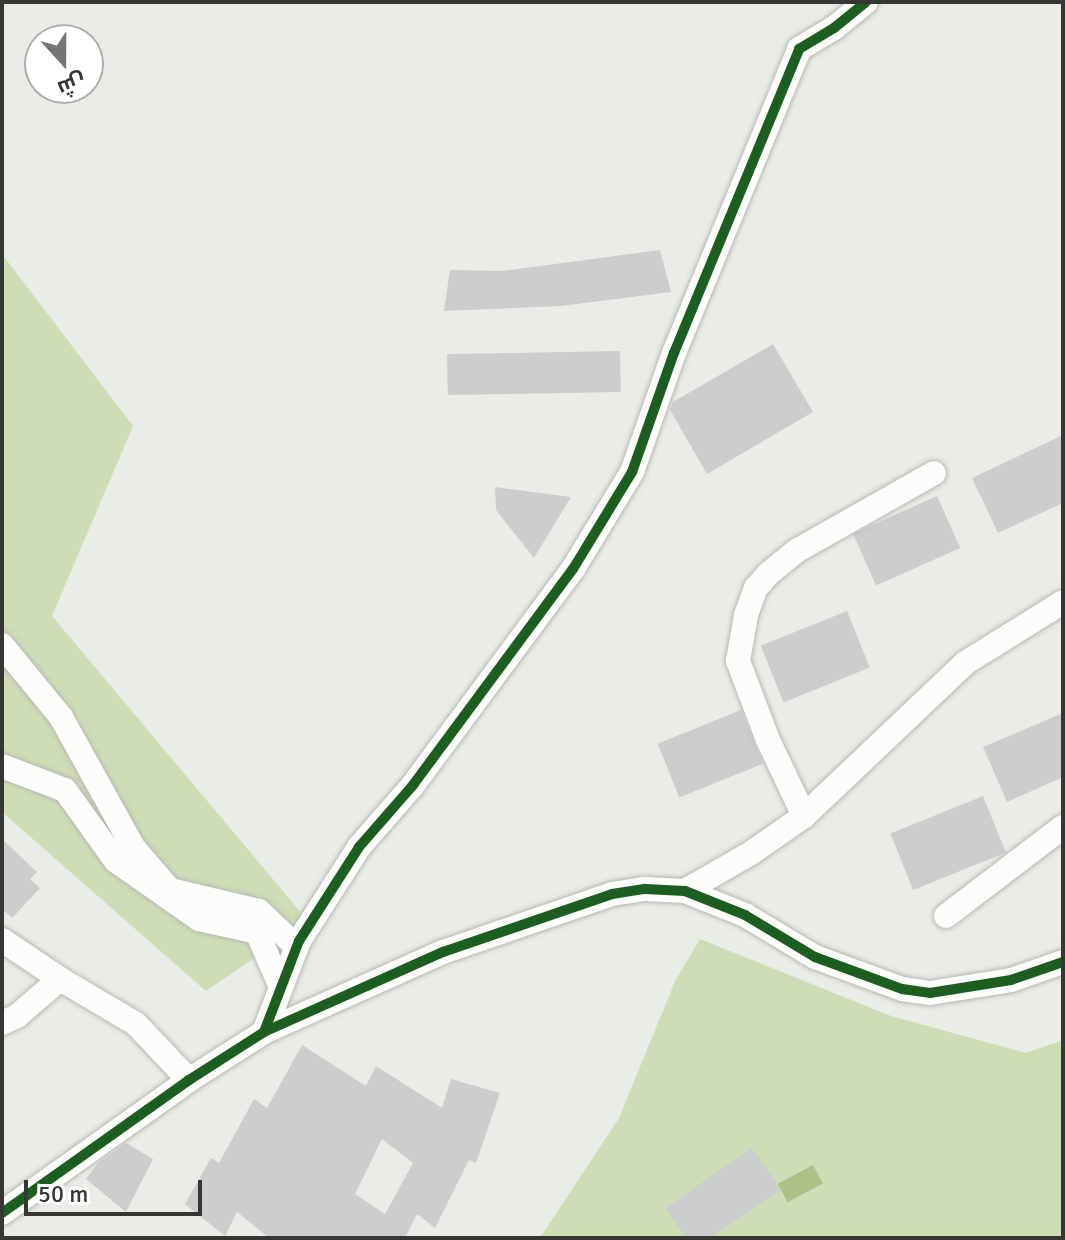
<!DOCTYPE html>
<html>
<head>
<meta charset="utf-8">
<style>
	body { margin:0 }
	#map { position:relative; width:1065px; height:1240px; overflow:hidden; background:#eaece7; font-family:Signika,Cairo,sans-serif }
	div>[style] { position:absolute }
	.green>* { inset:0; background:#ceddb6 }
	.water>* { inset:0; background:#aec287; transform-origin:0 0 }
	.building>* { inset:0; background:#cccece; transform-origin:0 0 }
	.roads { filter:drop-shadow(0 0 2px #b7b8b5) drop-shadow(0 0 2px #b7b8b5) }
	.minor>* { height:24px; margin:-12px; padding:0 12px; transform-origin:12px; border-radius:12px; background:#fcfcfb }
	.cycleway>* { height:10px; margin:-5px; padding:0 5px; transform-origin:5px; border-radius:5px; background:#1b5e20 }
	span { translate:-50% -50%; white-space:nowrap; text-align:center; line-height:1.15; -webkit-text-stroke:7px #fff; paint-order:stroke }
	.frame { position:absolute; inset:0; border:4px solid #363734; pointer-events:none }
	.north { position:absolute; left:24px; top:24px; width:80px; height:80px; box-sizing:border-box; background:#fff; border:2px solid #afafae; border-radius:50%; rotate:159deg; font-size:22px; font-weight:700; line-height:32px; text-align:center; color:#363734 }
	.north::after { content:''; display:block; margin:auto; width:28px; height:36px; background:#757673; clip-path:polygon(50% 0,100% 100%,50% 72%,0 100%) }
	.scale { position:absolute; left:24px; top:1180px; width:178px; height:36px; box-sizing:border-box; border:4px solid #363734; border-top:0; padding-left:10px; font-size:24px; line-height:28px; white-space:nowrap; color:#363734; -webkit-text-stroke:6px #fff; paint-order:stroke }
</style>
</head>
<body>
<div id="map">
	<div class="green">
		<i style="clip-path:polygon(2px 254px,133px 426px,52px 616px,308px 921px,206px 991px,2px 812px)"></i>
		<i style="clip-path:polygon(700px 939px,891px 1016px,1026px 1053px,1063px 1040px,1063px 1238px,540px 1238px,619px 1118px,676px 979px)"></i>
	</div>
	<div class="water">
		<i style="left:813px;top:1165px;width:21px;height:40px;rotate:62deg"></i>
	</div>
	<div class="building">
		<i style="clip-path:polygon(660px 250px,671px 292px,561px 306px,444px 311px,450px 270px,503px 271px)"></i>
		<i style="clip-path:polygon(773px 344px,813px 412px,707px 474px,670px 410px,673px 402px)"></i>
		<i style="left:620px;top:351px;width:41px;height:173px;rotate:89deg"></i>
		<i style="clip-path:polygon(1063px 435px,1063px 503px,998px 533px,972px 478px)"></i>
		<i style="clip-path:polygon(495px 487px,571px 497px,534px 558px,496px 510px)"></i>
		<i style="left:937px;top:496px;width:57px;height:92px;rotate:66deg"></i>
		<i style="left:847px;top:611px;width:61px;height:93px;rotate:68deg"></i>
		<i style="left:741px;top:710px;width:58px;height:90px;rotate:68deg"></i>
		<i style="clip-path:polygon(1063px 713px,1063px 777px,1007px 802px,983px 747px)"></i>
		<i style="left:983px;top:796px;width:61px;height:100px;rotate:68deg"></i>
		<i style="clip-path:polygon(2px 839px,37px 872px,30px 879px,40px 888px,12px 918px,2px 909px)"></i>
		<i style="clip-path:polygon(evenodd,302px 1045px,366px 1086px,376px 1066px,442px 1108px,451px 1079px,500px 1093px,476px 1163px,469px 1160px,435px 1228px,417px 1214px,405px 1238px,269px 1238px,237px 1212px,225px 1236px,185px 1204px,211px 1158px,219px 1163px,254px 1099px,267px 1108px,302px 1045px,382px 1139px,413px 1163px,385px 1214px,355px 1194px,382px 1139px)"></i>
		<i style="clip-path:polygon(126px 1143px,153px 1159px,126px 1212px,86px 1179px,98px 1163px)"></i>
		<i style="clip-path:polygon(752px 1148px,781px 1190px,710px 1238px,685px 1238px,665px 1208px)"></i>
	</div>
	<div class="roads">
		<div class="minor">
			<i style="left:2px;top:645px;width:93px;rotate:50.7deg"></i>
			<i style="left:61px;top:717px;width:149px;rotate:61deg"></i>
			<i style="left:133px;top:847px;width:57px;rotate:49.3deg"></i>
			<i style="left:170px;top:890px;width:91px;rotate:13.3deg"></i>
			<i style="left:259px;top:911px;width:52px;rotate:43.5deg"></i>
			<i style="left:2px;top:766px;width:67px;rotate:20.9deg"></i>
			<i style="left:65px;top:790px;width:87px;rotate:54.3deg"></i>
			<i style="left:116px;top:861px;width:101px;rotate:34.9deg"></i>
			<i style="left:199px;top:919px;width:59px;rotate:12.6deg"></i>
			<i style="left:257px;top:932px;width:58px;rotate:66.5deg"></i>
			<i style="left:804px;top:816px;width:84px;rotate:-115.3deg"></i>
			<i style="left:768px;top:740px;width:85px;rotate:-110.8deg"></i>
			<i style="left:738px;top:661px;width:47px;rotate:-80.1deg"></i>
			<i style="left:746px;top:615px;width:29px;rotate:-70deg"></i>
			<i style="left:756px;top:588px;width:18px;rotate:-49deg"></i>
			<i style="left:768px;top:574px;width:38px;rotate:-39deg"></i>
			<i style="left:798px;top:550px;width:156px;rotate:-29.5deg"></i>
			<i style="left:685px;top:891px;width:76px;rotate:-29.9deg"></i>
			<i style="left:751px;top:853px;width:65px;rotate:-34.9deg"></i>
			<i style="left:804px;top:816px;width:222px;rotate:-43.5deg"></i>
			<i style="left:965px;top:663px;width:115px;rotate:-31.9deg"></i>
			<i style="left:946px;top:916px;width:147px;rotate:-37.3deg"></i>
			<i style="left:2px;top:940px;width:70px;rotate:33.9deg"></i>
			<i style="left:60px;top:979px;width:88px;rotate:30.6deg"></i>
			<i style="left:136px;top:1024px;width:77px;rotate:46.6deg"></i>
			<i style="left:2px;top:1023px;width:17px;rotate:-25deg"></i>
			<i style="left:17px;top:1016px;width:57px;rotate:-40.7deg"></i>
			<i style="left:264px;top:1032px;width:97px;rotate:-69deg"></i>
			<i style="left:299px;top:941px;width:112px;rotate:-57.4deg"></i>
			<i style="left:359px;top:847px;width:82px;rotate:-48.9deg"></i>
			<i style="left:413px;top:785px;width:269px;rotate:-53.5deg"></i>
			<i style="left:573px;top:569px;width:114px;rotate:-58.7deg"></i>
			<i style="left:632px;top:472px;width:126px;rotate:-70.6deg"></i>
			<i style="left:674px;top:353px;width:329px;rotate:-67.6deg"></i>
			<i style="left:799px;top:49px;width:41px;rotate:-31deg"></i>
			<i style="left:834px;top:28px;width:41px;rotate:-39.1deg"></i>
			<i style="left:2px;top:1213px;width:229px;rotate:-35.4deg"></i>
			<i style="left:189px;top:1080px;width:89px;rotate:-32.6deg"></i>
			<i style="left:264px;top:1032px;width:196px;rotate:-24.1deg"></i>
			<i style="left:443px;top:952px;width:179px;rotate:-18.9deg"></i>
			<i style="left:612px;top:894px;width:33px;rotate:-9deg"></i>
			<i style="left:645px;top:889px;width:40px;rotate:2.9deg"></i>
			<i style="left:685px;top:891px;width:65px;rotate:21.8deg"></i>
			<i style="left:745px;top:915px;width:82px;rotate:31deg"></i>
			<i style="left:815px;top:957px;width:93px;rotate:20.2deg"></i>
			<i style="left:902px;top:989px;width:28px;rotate:8deg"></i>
			<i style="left:930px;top:993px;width:82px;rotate:-9.1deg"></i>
			<i style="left:1011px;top:980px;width:55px;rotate:-19.1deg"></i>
		</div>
	</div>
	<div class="cycleway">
		<i style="left:264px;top:1032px;width:97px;rotate:-69deg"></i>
		<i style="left:299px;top:941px;width:112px;rotate:-57.4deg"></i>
		<i style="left:359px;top:847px;width:82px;rotate:-48.9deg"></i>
		<i style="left:413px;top:785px;width:269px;rotate:-53.5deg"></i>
		<i style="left:573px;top:569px;width:114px;rotate:-58.7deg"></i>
		<i style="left:632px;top:472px;width:126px;rotate:-70.6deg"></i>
		<i style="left:674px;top:353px;width:329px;rotate:-67.6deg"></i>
		<i style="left:799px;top:49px;width:41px;rotate:-31deg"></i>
		<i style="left:834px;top:28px;width:41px;rotate:-39.1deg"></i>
		<i style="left:2px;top:1213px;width:229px;rotate:-35.4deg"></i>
		<i style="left:189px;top:1080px;width:89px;rotate:-32.6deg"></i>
		<i style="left:264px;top:1032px;width:196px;rotate:-24.1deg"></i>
		<i style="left:443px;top:952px;width:179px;rotate:-18.9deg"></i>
		<i style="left:612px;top:894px;width:33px;rotate:-9deg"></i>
		<i style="left:645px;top:889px;width:40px;rotate:2.9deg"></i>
		<i style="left:685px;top:891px;width:65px;rotate:21.8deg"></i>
		<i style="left:745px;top:915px;width:82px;rotate:31deg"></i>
		<i style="left:815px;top:957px;width:93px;rotate:20.2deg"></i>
		<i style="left:902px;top:989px;width:28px;rotate:8deg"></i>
		<i style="left:930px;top:993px;width:82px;rotate:-9.1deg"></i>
		<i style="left:1011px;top:980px;width:55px;rotate:-19.1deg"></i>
	</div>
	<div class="frame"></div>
	<div class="north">ش</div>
	<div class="scale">50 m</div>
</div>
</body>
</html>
